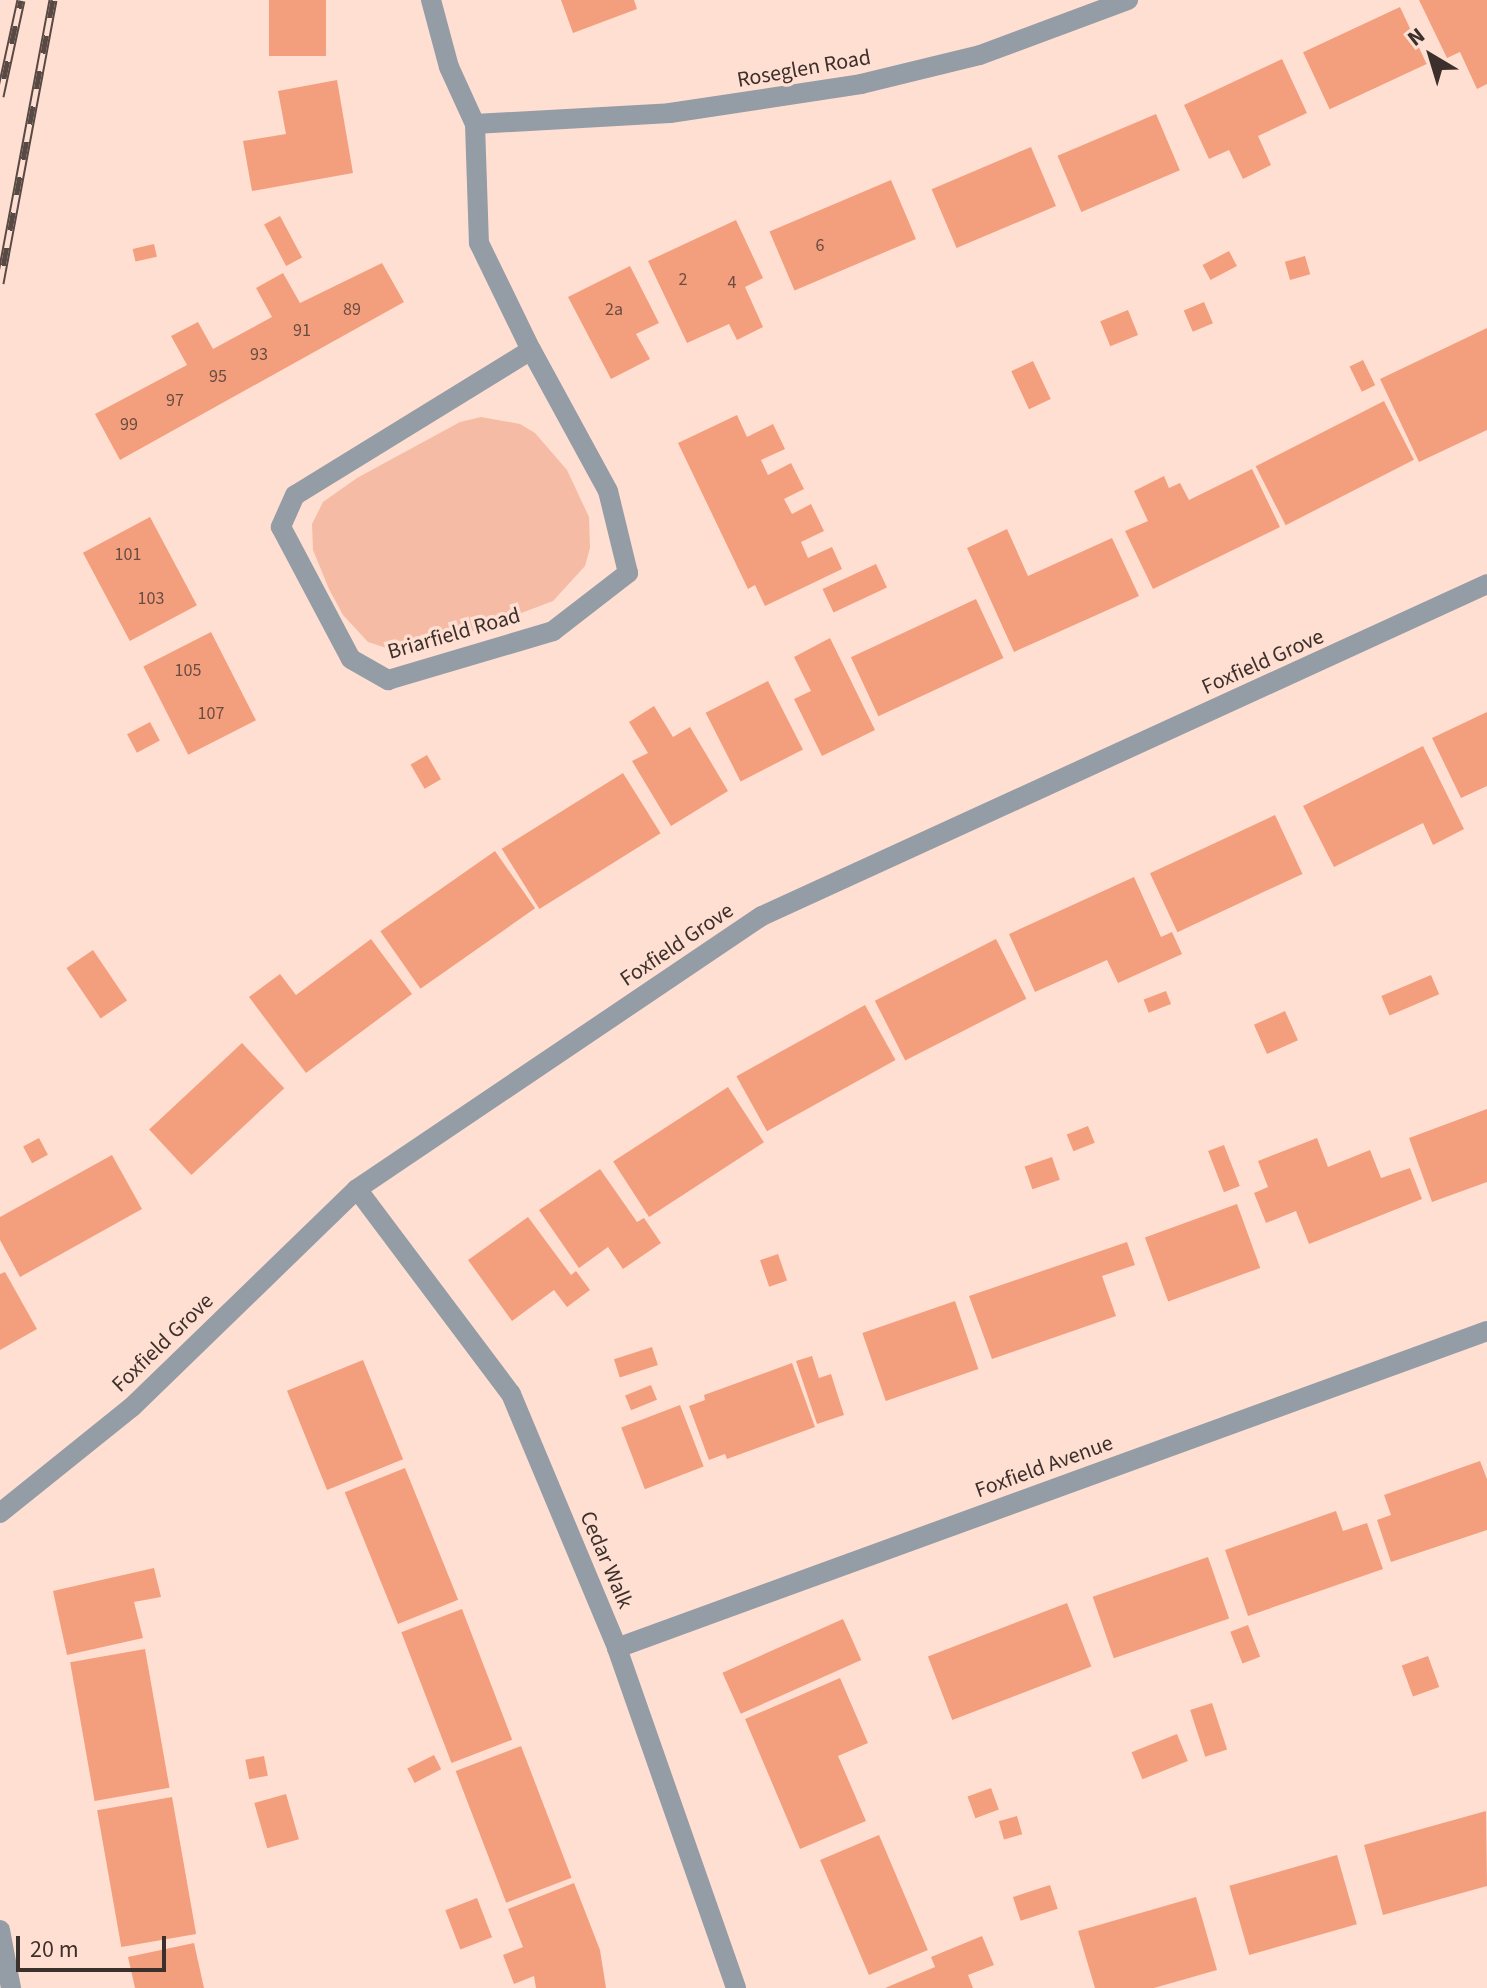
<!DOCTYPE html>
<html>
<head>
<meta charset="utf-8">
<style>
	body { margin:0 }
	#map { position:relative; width:1487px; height:1988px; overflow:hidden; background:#ffdfd2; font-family:"Source Sans 3",sans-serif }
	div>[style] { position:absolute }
	.green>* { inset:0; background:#f6bba4 }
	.building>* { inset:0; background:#f39f7e; transform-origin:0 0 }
	.street>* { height:20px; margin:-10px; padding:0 10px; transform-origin:10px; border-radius:10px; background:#949ca6 }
	.rail>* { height:9px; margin-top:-4.5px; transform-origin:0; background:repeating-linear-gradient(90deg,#ffdfd2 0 18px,#584944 0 36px); box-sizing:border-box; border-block:2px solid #584944 }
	span { translate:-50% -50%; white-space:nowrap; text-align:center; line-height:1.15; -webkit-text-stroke:7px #ffdfd2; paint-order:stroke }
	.number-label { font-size:18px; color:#6a4c40 }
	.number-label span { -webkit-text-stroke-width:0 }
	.street-label { font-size:22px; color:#3c302c }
	.north { position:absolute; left:1391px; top:16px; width:80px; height:80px; -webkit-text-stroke:6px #ffdfd2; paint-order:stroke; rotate:322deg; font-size:22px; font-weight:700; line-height:32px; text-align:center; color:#3c302c }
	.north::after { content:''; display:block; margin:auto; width:28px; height:36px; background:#3c302c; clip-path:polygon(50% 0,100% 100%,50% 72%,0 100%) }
	.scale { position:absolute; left:16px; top:1936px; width:150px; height:36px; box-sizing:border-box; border:4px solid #3c302c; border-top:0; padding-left:10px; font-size:24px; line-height:28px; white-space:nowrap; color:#3c302c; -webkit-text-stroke:6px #ffdfd2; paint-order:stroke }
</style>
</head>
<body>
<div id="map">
	<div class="green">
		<i style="clip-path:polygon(481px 417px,520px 424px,535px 433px,567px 470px,589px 517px,590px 548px,585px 566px,553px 601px,423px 650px,402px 653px,368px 642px,343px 615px,329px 589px,313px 550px,312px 524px,323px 502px,357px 478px,460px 422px)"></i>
	</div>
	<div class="building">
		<i style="left:269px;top:0;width:57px;height:56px"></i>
		<i style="clip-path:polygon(561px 0,634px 0,637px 9px,573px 33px)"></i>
		<i style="clip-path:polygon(1419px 0,1487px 0,1487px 84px,1477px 89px,1460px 52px,1447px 58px)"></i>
		<i style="left:1400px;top:7px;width:63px;height:107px;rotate:65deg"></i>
		<i style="clip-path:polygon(1282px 59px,1307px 113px,1258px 136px,1271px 165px,1243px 179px,1229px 150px,1209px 159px,1184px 105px)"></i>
		<i style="clip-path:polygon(337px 80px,353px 173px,252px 191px,243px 141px,286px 134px,278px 91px)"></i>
		<i style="left:1156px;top:114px;width:61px;height:107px;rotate:67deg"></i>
		<i style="left:1031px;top:147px;width:64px;height:108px;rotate:67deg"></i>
		<i style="left:891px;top:180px;width:64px;height:132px;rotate:67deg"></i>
		<i style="left:280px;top:216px;width:47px;height:18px;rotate:62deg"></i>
		<i style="clip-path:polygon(736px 220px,763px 278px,745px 287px,763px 327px,737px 340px,729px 324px,687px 343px,648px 261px)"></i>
		<i style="left:154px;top:244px;width:13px;height:22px;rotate:77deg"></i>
		<i style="left:1229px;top:251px;width:17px;height:30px;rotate:62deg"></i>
		<i style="left:1305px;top:256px;width:19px;height:21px;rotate:74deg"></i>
		<i style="clip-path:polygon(382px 263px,404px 302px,120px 460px,95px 414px,187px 365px,171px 336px,198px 322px,213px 349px,272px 317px,256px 288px,283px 273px,300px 303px)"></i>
		<i style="clip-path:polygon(630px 266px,659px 323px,636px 334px,650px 359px,611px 379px,568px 297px)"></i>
		<i style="left:1204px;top:302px;width:23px;height:22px;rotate:67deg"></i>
		<i style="left:1128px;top:310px;width:27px;height:30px;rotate:68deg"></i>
		<i style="clip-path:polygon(1487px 328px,1487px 430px,1419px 462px,1380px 379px)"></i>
		<i style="left:1363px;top:360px;width:28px;height:15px;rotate:64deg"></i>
		<i style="left:1033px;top:361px;width:42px;height:24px;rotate:65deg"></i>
		<i style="left:1384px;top:401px;width:66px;height:144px;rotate:63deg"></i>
		<i style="clip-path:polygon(737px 415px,747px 437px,773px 424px,785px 449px,761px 460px,768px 475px,791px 463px,804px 489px,784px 499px,792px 514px,811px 504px,824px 531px,801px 542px,808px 558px,832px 547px,842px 569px,765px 606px,755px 585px,748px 589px,678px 443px)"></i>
		<i style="clip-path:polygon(1252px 469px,1280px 527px,1153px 589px,1125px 531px,1148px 521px,1134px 491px,1164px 476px,1169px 488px,1180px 483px,1189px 500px)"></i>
		<i style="left:150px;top:517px;width:100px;height:76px;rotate:62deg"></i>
		<i style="clip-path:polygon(1007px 529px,1028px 576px,1112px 538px,1139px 596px,1014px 652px,967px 548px)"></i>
		<i style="left:876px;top:564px;width:26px;height:59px;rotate:65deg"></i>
		<i style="left:976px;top:599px;width:65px;height:138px;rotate:65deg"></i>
		<i style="left:211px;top:632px;width:99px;height:76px;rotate:63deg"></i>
		<i style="clip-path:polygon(830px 638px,875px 730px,822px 756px,794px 699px,811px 691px,794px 657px)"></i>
		<i style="left:768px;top:681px;width:77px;height:70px;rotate:63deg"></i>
		<i style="clip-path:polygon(654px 706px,673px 737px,690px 727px,728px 791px,671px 826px,632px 761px,648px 753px,629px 722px)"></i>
		<i style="clip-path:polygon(1487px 712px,1487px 786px,1461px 798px,1432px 738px)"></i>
		<i style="left:150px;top:722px;width:21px;height:26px;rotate:62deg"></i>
		<i style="clip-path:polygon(1423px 746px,1464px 829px,1433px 845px,1423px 823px,1334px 867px,1303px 806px)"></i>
		<i style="left:427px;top:755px;width:28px;height:19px;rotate:60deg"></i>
		<i style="left:623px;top:773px;width:71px;height:143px;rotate:58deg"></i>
		<i style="left:1275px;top:815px;width:65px;height:138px;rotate:65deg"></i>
		<i style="left:495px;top:851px;width:70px;height:140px;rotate:55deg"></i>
		<i style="clip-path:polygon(1134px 877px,1161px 937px,1172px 932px,1182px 954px,1118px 983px,1107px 960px,1035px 992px,1009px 934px)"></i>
		<i style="clip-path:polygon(371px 939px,412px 994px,306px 1073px,249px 997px,280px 974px,296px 995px)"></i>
		<i style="left:996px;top:939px;width:67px;height:136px;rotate:63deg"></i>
		<i style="left:93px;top:950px;width:61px;height:32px;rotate:56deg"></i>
		<i style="left:1431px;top:975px;width:21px;height:54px;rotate:67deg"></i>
		<i style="left:1166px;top:991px;width:14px;height:24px;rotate:69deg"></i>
		<i style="left:865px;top:1005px;width:63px;height:147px;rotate:61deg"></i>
		<i style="left:1285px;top:1011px;width:32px;height:34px;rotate:66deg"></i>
		<i style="left:242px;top:1043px;width:62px;height:127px;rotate:47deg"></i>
		<i style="left:728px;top:1087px;width:66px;height:137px;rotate:57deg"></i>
		<i style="clip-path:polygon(1487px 1109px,1487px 1182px,1432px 1202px,1409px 1138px)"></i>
		<i style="left:1088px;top:1126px;width:18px;height:23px;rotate:68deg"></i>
		<i style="left:39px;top:1138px;width:19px;height:18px;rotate:62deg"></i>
		<i style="clip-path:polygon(1317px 1138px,1328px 1167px,1370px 1150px,1381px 1178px,1410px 1168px,1422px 1199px,1309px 1244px,1296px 1211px,1266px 1223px,1254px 1193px,1268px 1187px,1258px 1161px)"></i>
		<i style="left:1224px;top:1145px;width:44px;height:17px;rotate:69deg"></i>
		<i style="clip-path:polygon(112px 1155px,142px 1209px,20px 1277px,0 1240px,0 1217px)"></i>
		<i style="left:1052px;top:1157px;width:24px;height:29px;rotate:71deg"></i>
		<i style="clip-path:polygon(600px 1169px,637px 1222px,644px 1218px,661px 1243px,623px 1269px,608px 1247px,579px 1268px,539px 1210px)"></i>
		<i style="left:1237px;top:1204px;width:68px;height:98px;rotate:70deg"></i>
		<i style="clip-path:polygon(528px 1217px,571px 1275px,576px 1271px,590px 1290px,567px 1307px,554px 1290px,512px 1321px,468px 1260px)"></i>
		<i style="clip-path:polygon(1127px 1242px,1135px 1265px,1102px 1276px,1116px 1316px,992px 1359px,969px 1296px)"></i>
		<i style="left:778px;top:1254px;width:28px;height:19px;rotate:71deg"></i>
		<i style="clip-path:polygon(5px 1272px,37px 1329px,0 1350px,0 1274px)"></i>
		<i style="left:955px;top:1301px;width:72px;height:98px;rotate:71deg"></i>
		<i style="left:652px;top:1347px;width:19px;height:40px;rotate:72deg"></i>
		<i style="clip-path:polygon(812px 1356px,819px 1378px,831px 1374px,844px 1415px,817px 1424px,796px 1361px)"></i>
		<i style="left:363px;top:1360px;width:107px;height:82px;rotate:68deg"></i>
		<i style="clip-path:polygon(792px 1363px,815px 1427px,727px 1459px,725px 1454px,709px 1460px,689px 1406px,705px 1400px,704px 1395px)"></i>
		<i style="left:651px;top:1385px;width:16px;height:28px;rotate:68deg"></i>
		<i style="left:680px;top:1405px;width:66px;height:63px;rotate:69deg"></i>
		<i style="clip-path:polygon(1480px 1461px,1487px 1479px,1487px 1530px,1391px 1562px,1377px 1520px,1391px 1515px,1384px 1495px)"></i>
		<i style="left:405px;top:1468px;width:142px;height:65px;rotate:68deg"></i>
		<i style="clip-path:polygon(1336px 1511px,1343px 1531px,1367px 1523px,1383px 1569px,1248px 1616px,1225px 1550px)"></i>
		<i style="left:1208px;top:1557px;width:65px;height:122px;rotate:71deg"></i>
		<i style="clip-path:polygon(154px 1568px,161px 1597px,134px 1602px,143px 1638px,67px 1655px,53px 1591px)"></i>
		<i style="left:1067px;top:1603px;width:68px;height:149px;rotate:69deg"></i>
		<i style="left:462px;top:1609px;width:140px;height:65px;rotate:69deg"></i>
		<i style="left:843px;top:1619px;width:45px;height:132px;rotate:66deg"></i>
		<i style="left:1248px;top:1625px;width:34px;height:19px;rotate:69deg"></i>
		<i style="left:145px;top:1649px;width:141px;height:76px;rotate:80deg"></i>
		<i style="left:1428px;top:1656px;width:33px;height:28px;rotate:70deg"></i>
		<i style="clip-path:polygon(840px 1678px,868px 1743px,838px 1756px,866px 1821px,800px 1849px,745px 1719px)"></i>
		<i style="left:1212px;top:1703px;width:49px;height:23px;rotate:72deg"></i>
		<i style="left:1177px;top:1734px;width:29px;height:49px;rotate:68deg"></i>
		<i style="left:521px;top:1746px;width:141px;height:70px;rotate:69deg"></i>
		<i style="left:434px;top:1755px;width:16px;height:30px;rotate:63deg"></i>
		<i style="left:264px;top:1756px;width:20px;height:19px;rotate:79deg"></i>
		<i style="left:991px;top:1788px;width:23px;height:25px;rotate:70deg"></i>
		<i style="left:286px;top:1794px;width:47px;height:33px;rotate:74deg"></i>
		<i style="left:172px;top:1797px;width:139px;height:76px;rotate:80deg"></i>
		<i style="clip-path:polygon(1486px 1811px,1487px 1886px,1383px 1915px,1364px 1845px)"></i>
		<i style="left:1017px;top:1816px;width:19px;height:19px;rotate:74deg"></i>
		<i style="left:879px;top:1835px;width:125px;height:64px;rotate:67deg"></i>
		<i style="left:1337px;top:1855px;width:72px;height:112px;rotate:74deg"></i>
		<i style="clip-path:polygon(574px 1883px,600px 1950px,606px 1988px,536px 1988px,534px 1976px,514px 1984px,503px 1955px,523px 1947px,508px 1909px)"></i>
		<i style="left:1050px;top:1885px;width:25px;height:39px;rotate:72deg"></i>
		<i style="clip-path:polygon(1196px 1897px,1217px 1970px,1154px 1988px,1095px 1988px,1078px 1931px)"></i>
		<i style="left:477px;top:1898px;width:42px;height:34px;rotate:69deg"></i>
		<i style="clip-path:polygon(982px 1936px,994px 1965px,968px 1975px,973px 1988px,885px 1988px,935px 1967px,931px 1957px)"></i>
		<i style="clip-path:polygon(194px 1943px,204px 1988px,135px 1988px,128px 1957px)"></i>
	</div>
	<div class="street">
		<i style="left:431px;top:0;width:69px;rotate:75deg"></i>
		<i style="left:449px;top:67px;width:63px;rotate:65.5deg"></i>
		<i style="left:475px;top:124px;width:119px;rotate:88.1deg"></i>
		<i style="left:479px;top:243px;width:119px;rotate:64.1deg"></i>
		<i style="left:531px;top:350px;width:277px;rotate:148.4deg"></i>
		<i style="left:295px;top:495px;width:35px;rotate:114deg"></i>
		<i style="left:281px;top:527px;width:149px;rotate:62.1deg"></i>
		<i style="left:351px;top:659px;width:43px;rotate:29.6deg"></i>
		<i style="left:388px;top:680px;width:172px;rotate:-16.5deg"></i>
		<i style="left:553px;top:631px;width:95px;rotate:-37.7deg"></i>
		<i style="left:628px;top:573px;width:84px;rotate:-103.7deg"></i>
		<i style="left:608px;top:491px;width:161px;rotate:-118.6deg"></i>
		<i style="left:475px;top:124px;width:195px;rotate:-3.2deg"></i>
		<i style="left:670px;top:113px;width:193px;rotate:-8.6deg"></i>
		<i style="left:861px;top:84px;width:122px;rotate:-13.7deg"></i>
		<i style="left:980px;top:55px;width:158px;rotate:-20.4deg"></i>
		<i style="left:357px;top:1189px;width:256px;rotate:53.1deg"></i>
		<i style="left:511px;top:1394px;width:275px;rotate:67.3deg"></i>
		<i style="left:617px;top:1648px;width:360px;rotate:70.7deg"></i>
		<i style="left:0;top:1513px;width:169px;rotate:-38.8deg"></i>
		<i style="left:132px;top:1407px;width:313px;rotate:-44.1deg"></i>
		<i style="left:357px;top:1189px;width:488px;rotate:-34deg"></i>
		<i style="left:762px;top:916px;width:797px;rotate:-24.6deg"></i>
		<i style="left:617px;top:1648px;width:926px;rotate:-20.02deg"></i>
		<i style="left:0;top:1930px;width:59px;rotate:79.3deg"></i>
	</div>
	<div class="rail">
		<i style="left:0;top:96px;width:98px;rotate:-77.7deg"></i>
		<i style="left:0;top:283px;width:288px;rotate:-79.4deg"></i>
	</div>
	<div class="number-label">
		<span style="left:820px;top:246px">6</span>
		<span style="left:683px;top:280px">2</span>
		<span style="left:732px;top:283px">4</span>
		<span style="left:352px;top:310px">89</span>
		<span style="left:614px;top:310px">2a</span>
		<span style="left:302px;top:331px">91</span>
		<span style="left:259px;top:355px">93</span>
		<span style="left:218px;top:377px">95</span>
		<span style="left:175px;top:401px">97</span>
		<span style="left:129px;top:425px">99</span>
		<span style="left:128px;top:555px">101</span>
		<span style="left:151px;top:599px">103</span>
		<span style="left:188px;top:671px">105</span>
		<span style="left:211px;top:714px">107</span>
	</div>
	<div class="street-label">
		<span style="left:804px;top:69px;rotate:-10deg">Roseglen Road</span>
		<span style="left:454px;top:634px;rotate:-16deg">Briarfield Road</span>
		<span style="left:1263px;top:662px;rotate:-24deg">Foxfield Grove</span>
		<span style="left:677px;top:945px;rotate:-34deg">Foxfield Grove</span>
		<span style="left:163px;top:1343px;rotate:-44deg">Foxfield Grove</span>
		<span style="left:1044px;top:1467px;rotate:-20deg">Foxfield Avenue</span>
		<span style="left:606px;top:1560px;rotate:67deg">Cedar Walk</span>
	</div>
	<div class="north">N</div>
	<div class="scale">20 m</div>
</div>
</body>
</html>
